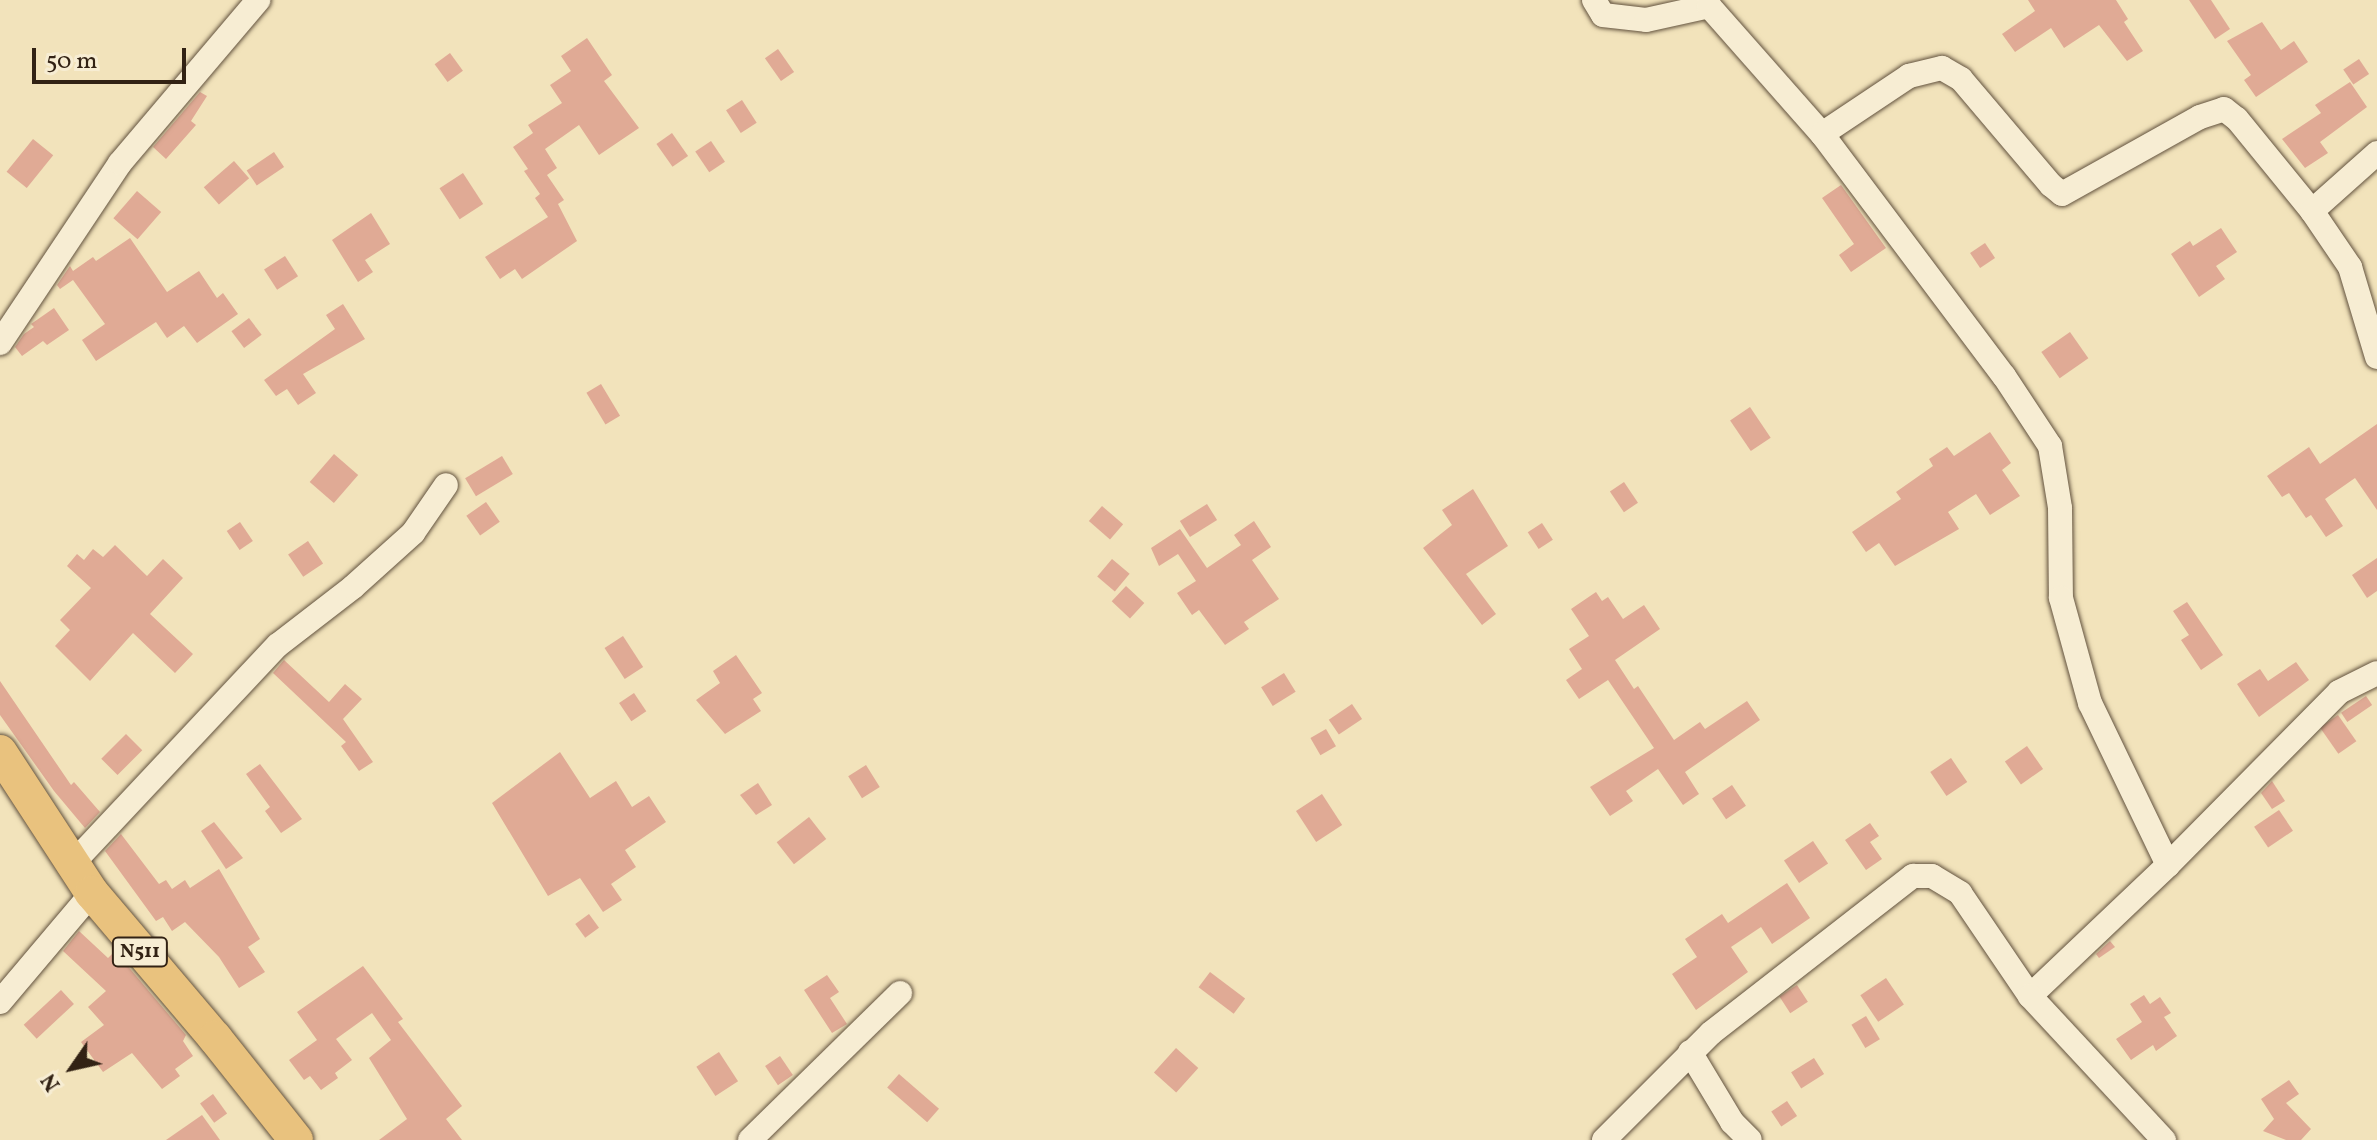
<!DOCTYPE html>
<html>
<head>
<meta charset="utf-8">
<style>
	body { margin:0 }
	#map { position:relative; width:2377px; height:1140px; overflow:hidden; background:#f2e3bb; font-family:Vollkorn,serif }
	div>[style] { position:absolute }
	.building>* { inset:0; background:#e0aa95; transform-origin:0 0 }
	.roads { filter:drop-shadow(0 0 2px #62523e) drop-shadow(0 0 2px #62523e) }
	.minor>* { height:24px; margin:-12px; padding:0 12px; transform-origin:12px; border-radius:12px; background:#f7edd3 }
	.highway>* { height:34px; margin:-17px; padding:0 17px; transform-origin:17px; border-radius:17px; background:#e9c27e }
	span { translate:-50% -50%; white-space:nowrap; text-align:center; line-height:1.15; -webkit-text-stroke:6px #f7edd3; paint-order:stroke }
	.shield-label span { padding:2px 6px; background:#f7edd3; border:2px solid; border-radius:6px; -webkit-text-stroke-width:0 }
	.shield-label { font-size:20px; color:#322214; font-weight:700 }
	.north { position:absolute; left:32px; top:1028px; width:80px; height:80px; -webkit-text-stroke:6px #f7edd3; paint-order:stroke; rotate:236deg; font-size:22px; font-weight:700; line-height:32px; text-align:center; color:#322214 }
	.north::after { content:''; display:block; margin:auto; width:28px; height:36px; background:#322214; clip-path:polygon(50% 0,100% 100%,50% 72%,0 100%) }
	.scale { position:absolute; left:32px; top:48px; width:154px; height:36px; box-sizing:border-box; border:4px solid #322214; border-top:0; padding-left:10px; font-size:24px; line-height:28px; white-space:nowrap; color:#322214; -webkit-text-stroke:6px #f7edd3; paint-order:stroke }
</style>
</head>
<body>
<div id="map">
	<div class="building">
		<i style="clip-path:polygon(2028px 0,2116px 0,2128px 19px,2124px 22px,2143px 51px,2127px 61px,2099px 25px,2064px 48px,2051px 28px,2015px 52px,2002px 34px,2035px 11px)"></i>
		<i style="clip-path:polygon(2189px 0,2211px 0,2230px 29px,2215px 39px)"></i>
		<i style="clip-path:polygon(2262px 22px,2281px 50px,2294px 41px,2308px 62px,2256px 97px,2244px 80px,2251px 75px,2227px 41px)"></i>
		<i style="clip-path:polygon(587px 38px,612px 75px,604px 81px,639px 128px,599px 155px,579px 125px,545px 149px,557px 168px,547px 175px,564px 200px,558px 204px,577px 241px,522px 279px,515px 269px,500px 279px,485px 257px,548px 217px,535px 198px,540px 194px,524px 171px,528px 169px,513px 147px,533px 133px,528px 125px,562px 103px,550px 85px,571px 71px,561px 56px)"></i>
		<i style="left:778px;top:49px;width:28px;height:16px;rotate:55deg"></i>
		<i style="left:450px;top:53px;width:22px;height:19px;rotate:54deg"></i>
		<i style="left:2359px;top:59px;width:18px;height:19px;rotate:56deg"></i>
		<i style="clip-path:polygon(2350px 82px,2367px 107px,2320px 142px,2328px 153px,2305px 168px,2282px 139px,2321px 113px,2315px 105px)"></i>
		<i style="clip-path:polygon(200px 92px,207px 96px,191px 121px,196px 125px,166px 159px,153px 147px)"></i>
		<i style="left:742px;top:100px;width:27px;height:19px;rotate:57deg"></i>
		<i style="left:672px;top:133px;width:28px;height:19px;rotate:55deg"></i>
		<i style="left:33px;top:139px;width:26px;height:42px;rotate:39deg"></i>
		<i style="left:711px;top:141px;width:25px;height:19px;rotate:56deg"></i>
		<i style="left:274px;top:152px;width:18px;height:33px;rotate:56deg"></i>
		<i style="left:234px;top:161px;width:23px;height:40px;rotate:49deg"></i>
		<i style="left:463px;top:173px;width:37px;height:28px;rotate:57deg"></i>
		<i style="clip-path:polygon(1841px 185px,1886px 248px,1851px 272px,1839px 255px,1854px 244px,1822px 198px)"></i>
		<i style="left:137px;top:191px;width:32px;height:36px;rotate:41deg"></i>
		<i style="clip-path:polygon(371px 213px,390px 244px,365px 260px,373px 272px,358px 282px,332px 240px)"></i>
		<i style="clip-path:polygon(2221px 228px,2237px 252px,2216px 266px,2225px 279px,2199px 297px,2171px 254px,2190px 241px,2193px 246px)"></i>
		<i style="clip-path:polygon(130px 238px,167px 292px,199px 271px,217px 298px,223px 293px,238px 314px,197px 343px,184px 326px,167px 338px,156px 322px,96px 361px,82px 340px,105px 324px,73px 280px,60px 289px,57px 285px,70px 266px,73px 271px,93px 257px,96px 261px)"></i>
		<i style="left:1985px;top:243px;width:18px;height:18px;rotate:56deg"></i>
		<i style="left:285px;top:256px;width:24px;height:25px;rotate:57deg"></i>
		<i style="clip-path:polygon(343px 304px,365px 339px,303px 374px,316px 393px,298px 405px,287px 389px,276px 396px,264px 380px,335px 329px,326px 315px)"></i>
		<i style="clip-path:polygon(54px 308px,69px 330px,47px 345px,43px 341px,22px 356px,15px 347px,24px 334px,34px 327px,31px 324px)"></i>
		<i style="left:249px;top:318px;width:21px;height:22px;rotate:53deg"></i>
		<i style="left:2070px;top:332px;width:32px;height:35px;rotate:55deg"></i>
		<i style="left:601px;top:384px;width:37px;height:17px;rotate:59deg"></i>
		<i style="left:1750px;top:407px;width:37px;height:24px;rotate:56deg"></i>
		<i style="clip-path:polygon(2377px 424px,2377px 510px,2355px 478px,2325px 499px,2343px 526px,2326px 537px,2311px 515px,2306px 518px,2289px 493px,2282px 497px,2267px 476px,2309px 447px,2320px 464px)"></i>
		<i style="clip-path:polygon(1990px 432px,2011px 463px,2002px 470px,2020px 496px,1990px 515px,1976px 494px,1948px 512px,1959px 529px,1895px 566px,1879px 543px,1866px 552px,1852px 532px,1901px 499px,1896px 492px,1933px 466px,1929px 459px,1947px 447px,1954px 456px)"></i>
		<i style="left:334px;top:454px;width:32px;height:37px;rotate:41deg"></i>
		<i style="left:502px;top:456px;width:21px;height:43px;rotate:59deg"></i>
		<i style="left:1624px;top:482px;width:25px;height:17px;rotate:56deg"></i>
		<i style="clip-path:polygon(1473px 489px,1508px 546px,1466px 574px,1496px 614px,1482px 625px,1423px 548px,1452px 525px,1442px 510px)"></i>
		<i style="left:486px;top:502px;width:24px;height:24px;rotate:55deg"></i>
		<i style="left:1207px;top:504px;width:19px;height:32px;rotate:58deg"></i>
		<i style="left:1102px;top:506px;width:28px;height:20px;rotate:41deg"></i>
		<i style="clip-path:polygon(1254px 521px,1271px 547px,1252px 560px,1279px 599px,1244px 622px,1249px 629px,1225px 645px,1199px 610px,1192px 615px,1177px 593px,1196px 581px,1178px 554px,1159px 566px,1151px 548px,1180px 529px,1207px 568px,1241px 545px,1234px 535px)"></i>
		<i style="left:240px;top:522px;width:23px;height:16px;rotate:56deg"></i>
		<i style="left:1542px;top:523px;width:20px;height:17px;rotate:57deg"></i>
		<i style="left:308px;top:541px;width:27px;height:24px;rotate:56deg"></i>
		<i style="clip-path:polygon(115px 545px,147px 576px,163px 559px,183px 578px,150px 614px,193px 654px,175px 673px,133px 633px,90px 681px,55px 646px,70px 630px,60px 620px,91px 588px,67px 566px,77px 554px,84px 560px,93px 549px,103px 557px)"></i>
		<i style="clip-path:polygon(2377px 558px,2377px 591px,2367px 598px,2352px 575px)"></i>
		<i style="left:1112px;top:559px;width:23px;height:23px;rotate:40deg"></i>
		<i style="left:1126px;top:586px;width:25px;height:21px;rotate:43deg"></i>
		<i style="clip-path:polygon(1596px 592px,1602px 601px,1608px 597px,1623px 619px,1644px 605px,1660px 629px,1615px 660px,1634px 689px,1638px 686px,1674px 740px,1700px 722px,1705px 729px,1747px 701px,1760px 720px,1685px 772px,1699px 794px,1683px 805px,1658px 769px,1626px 791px,1633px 801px,1610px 816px,1590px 787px,1654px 748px,1608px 680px,1579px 699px,1566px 680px,1582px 669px,1569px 649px,1589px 636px,1571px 609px)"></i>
		<i style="clip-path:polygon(2187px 602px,2223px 655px,2201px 670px,2181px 640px,2189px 635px,2173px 611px)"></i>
		<i style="left:623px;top:636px;width:37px;height:22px;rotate:57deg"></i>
		<i style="clip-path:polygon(736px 655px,762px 693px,753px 699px,761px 711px,725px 734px,696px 700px,720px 683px,713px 671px)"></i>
		<i style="clip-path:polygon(284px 660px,329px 702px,345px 684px,362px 699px,343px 719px,373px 762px,359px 771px,341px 746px,346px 742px,273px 673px)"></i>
		<i style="clip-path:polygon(2296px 662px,2309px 680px,2259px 717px,2237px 684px,2260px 669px,2268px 681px)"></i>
		<i style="left:1284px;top:673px;width:22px;height:27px;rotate:58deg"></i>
		<i style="clip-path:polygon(0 681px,71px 785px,74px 782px,100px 812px,85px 828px,54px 791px,0 715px)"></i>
		<i style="left:634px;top:693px;width:22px;height:18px;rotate:56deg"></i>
		<i style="left:2366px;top:696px;width:11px;height:30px;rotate:56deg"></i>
		<i style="left:1352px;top:704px;width:18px;height:28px;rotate:56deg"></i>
		<i style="left:2338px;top:715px;width:32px;height:22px;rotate:55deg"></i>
		<i style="left:1326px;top:729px;width:20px;height:18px;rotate:60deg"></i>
		<i style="left:126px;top:734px;width:23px;height:35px;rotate:45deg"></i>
		<i style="left:2027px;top:746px;width:28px;height:27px;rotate:55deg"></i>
		<i style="clip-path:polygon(560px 752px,590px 798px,616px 781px,632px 807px,649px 796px,666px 822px,625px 850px,636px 867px,611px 884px,622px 900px,603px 912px,580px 878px,548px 896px,492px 803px)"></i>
		<i style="left:1951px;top:758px;width:29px;height:25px;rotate:56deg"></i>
		<i style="clip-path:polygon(260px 764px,302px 819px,281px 833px,265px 811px,270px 807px,246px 774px)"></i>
		<i style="left:866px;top:765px;width:26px;height:21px;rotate:58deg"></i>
		<i style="clip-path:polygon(2272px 781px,2285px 801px,2272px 809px,2261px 793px)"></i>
		<i style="clip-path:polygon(758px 783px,772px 805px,756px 815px,740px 795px)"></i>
		<i style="left:1732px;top:785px;width:25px;height:24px;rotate:56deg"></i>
		<i style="left:1322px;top:794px;width:37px;height:31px;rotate:57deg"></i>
		<i style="left:2279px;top:810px;width:25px;height:30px;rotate:56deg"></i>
		<i style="left:809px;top:817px;width:28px;height:41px;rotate:52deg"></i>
		<i style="clip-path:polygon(214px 822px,243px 858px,226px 869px,201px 831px)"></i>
		<i style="clip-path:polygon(1870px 823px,1879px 836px,1870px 842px,1882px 859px,1866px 870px,1845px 840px)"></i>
		<i style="clip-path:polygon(121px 834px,159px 884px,166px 880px,172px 889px,185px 880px,190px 888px,219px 869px,260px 939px,248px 947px,265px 972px,239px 988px,219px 957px,185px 922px,172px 931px,163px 917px,156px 921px,105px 851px)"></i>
		<i style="left:1813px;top:841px;width:27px;height:35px;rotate:56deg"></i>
		<i style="clip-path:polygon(1787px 883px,1810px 918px,1772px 944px,1761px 927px,1731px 947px,1748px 972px,1696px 1010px,1672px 974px,1697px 957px,1685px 939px,1722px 914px,1728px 923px)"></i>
		<i style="left:589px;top:914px;width:17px;height:17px;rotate:54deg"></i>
		<i style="clip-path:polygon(79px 931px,108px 958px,115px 951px,186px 1035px,183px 1041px,193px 1056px,175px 1069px,180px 1076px,162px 1089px,132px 1053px,103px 1072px,81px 1042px,104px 1025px,88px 1007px,106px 991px,63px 951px)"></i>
		<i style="clip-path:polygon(2110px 941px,2115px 947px,2099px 958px,2096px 954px)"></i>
		<i style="clip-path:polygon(363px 966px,403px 1019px,398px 1022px,462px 1106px,446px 1119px,462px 1140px,379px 1140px,407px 1119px,369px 1058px,391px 1040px,372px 1013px,336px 1039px,352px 1060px,335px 1073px,338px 1078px,321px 1090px,310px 1076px,304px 1080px,289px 1060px,317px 1040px,297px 1012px)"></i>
		<i style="left:1210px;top:972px;width:44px;height:19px;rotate:37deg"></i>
		<i style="clip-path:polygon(827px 975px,839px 992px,830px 998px,847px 1024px,832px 1033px,804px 990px)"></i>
		<i style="left:1886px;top:978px;width:32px;height:31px;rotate:56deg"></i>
		<i style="left:1797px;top:985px;width:20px;height:21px;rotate:57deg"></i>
		<i style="left:61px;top:990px;width:19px;height:51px;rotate:47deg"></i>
		<i style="clip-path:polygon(2144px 995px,2150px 1004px,2160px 997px,2171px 1013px,2164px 1017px,2177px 1036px,2156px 1051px,2153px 1045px,2131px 1060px,2116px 1039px,2142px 1022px,2130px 1004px)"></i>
		<i style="left:1866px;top:1016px;width:27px;height:17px;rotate:59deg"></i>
		<i style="left:1176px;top:1048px;width:30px;height:33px;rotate:42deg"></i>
		<i style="left:719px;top:1052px;width:35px;height:27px;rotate:57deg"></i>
		<i style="left:780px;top:1056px;width:23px;height:18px;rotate:56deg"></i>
		<i style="left:1814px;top:1058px;width:19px;height:27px;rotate:58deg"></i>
		<i style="left:899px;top:1074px;width:53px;height:18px;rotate:41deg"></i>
		<i style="clip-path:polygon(2289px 1080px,2299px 1094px,2286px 1103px,2311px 1129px,2301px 1140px,2286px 1140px,2263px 1131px,2274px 1119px,2261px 1099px)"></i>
		<i style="left:213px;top:1094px;width:24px;height:16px;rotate:54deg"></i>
		<i style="left:1787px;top:1101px;width:18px;height:19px;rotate:56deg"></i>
		<i style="clip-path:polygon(202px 1115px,220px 1140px,166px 1140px)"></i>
	</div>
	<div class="roads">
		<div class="minor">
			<i style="left:1594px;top:0;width:17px;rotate:59deg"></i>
			<i style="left:1603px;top:15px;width:43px;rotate:6.6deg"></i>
			<i style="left:1646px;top:20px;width:65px;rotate:-12.5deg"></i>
			<i style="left:1709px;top:6px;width:171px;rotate:48.6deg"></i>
			<i style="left:1822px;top:134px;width:303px;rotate:53.1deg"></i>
			<i style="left:2004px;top:376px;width:84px;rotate:56.7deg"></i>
			<i style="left:2050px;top:446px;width:63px;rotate:80.8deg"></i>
			<i style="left:2060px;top:508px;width:90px;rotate:89.4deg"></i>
			<i style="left:2061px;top:598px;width:109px;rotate:74.6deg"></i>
			<i style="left:2090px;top:703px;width:180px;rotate:64.3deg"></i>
			<i style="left:1822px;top:134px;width:105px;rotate:-33.7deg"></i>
			<i style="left:1909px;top:76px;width:34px;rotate:-14deg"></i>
			<i style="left:1942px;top:68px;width:22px;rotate:30deg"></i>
			<i style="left:1961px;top:79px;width:139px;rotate:49.7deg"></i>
			<i style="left:2051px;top:185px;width:14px;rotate:39deg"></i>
			<i style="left:2062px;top:194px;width:158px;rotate:-29.2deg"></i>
			<i style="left:2200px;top:117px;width:25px;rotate:-18deg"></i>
			<i style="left:2224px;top:109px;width:16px;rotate:38deg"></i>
			<i style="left:2237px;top:119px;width:119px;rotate:50.8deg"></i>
			<i style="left:2312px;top:211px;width:68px;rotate:55.8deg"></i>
			<i style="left:2350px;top:267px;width:94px;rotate:73.3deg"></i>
			<i style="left:2312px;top:211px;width:87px;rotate:-41.7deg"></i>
			<i style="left:0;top:343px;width:216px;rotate:-56.3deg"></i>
			<i style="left:120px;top:163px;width:214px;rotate:-49.7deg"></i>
			<i style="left:73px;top:863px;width:299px;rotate:-46.8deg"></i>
			<i style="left:278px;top:645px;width:95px;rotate:-37.7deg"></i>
			<i style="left:353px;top:587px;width:81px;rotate:-42deg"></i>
			<i style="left:413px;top:533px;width:58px;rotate:-55.5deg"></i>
			<i style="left:2030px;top:996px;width:190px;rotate:-43.5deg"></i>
			<i style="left:2168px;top:865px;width:243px;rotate:-45.3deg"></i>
			<i style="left:2339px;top:692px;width:42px;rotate:-26.6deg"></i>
			<i style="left:0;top:1002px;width:143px;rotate:-49.8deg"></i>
			<i style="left:1690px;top:1052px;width:82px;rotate:59deg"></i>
			<i style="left:1732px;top:1122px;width:25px;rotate:45deg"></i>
			<i style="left:750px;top:1140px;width:210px;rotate:-44.4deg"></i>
			<i style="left:1604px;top:1140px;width:151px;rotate:-45deg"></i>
			<i style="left:1711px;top:1033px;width:256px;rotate:-37.9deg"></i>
			<i style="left:1913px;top:876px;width:19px"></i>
			<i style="left:1932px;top:876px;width:33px;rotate:31deg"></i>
			<i style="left:1960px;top:893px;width:125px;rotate:55.8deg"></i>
			<i style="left:2030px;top:996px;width:197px;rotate:47.1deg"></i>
		</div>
		<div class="highway">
			<i style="left:0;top:752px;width:168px;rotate:56.9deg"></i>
			<i style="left:92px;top:893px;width:190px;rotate:49.7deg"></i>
			<i style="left:215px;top:1038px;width:130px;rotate:51.5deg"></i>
		</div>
	</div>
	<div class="shield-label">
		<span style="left:140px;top:952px">N511</span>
	</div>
	<div class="north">N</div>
	<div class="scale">50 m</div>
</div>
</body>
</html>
